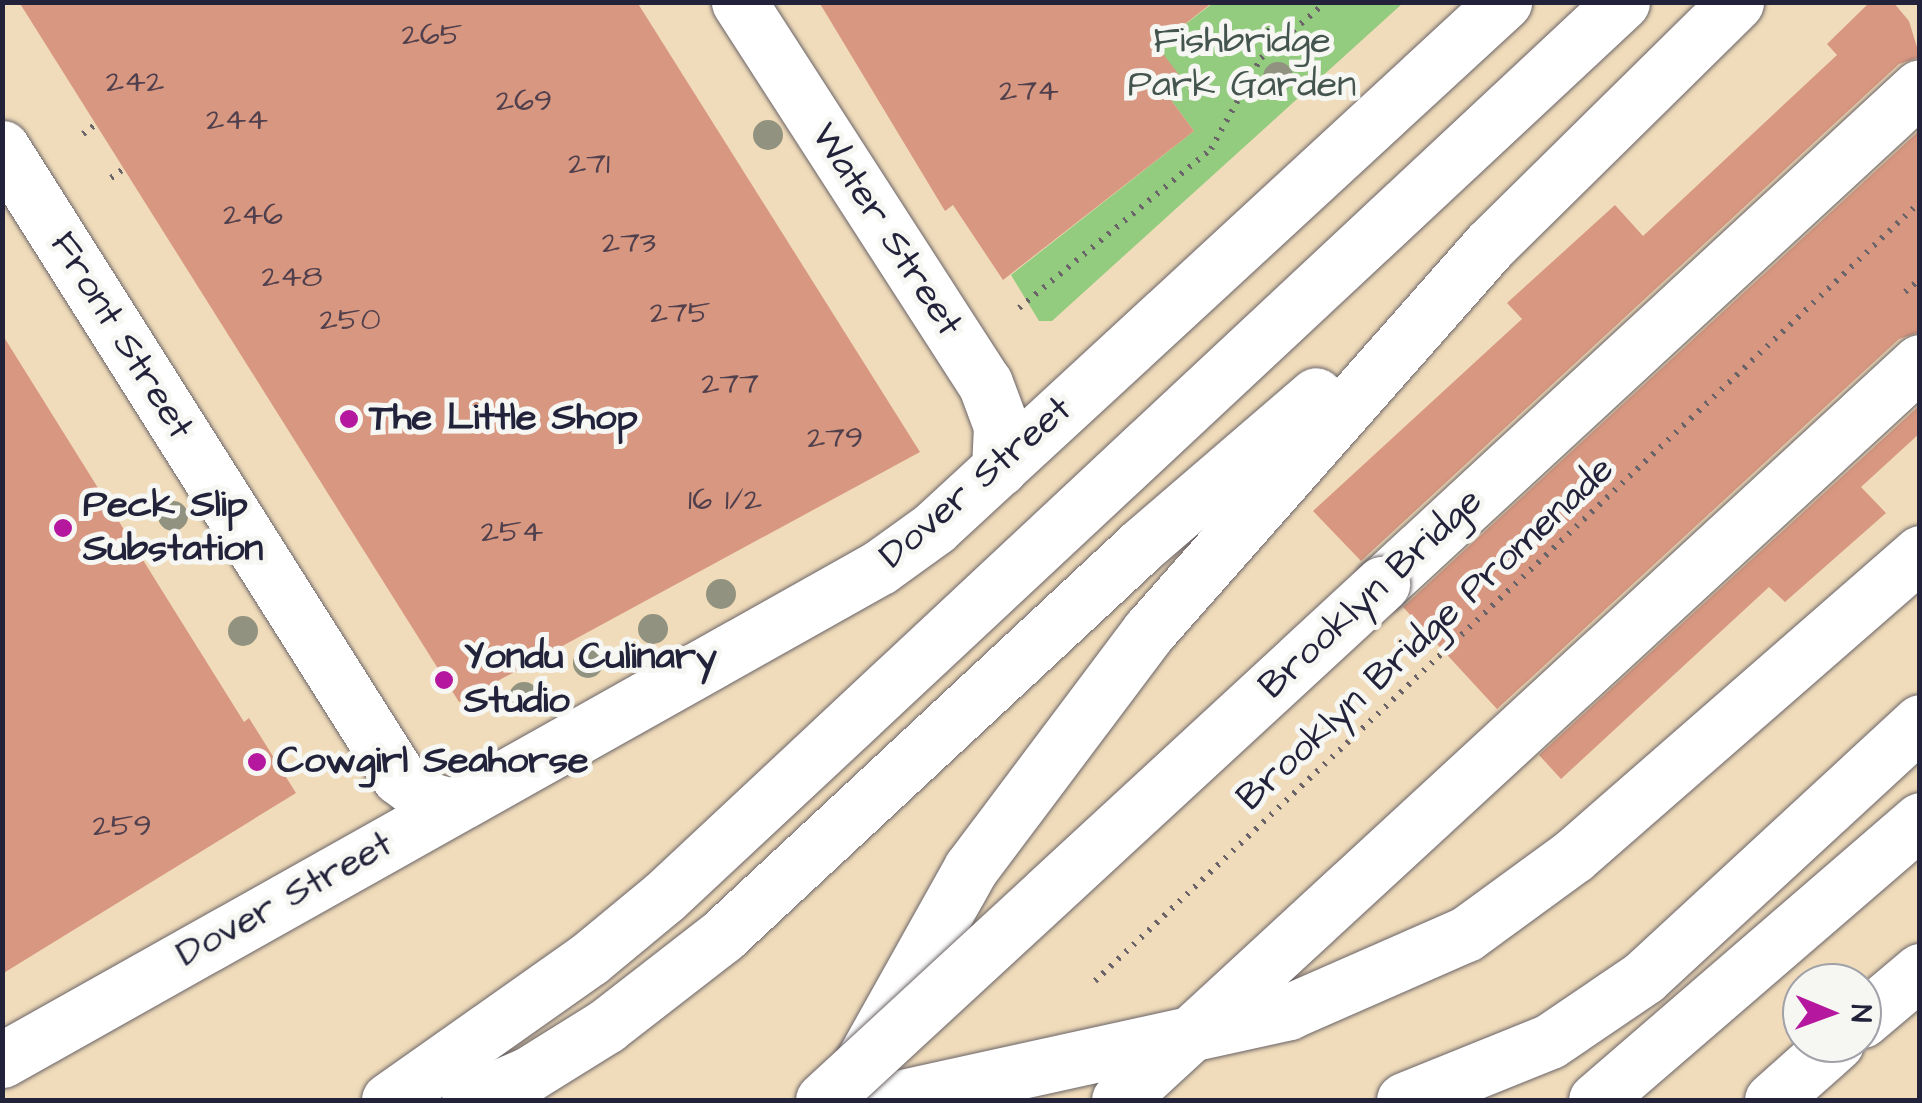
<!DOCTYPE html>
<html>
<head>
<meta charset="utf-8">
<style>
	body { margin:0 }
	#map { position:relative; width:1922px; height:1103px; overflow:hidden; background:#f0dcba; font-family:"Architects Daughter",sans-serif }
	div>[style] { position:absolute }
	.green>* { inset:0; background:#94cc7f }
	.building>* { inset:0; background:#d89780 }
	.path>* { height:6px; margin-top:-3px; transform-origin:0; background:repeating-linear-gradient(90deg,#6a6367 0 2.5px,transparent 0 10.5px) }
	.roads { filter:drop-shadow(0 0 2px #6a6367) drop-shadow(0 0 2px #6a6367) }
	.street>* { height:55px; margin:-27.5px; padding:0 27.5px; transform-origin:27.5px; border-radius:27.5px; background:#fff }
	.secondary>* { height:55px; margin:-27.5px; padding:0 27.5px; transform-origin:27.5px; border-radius:27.5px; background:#fff }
	.highway>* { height:55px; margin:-27.5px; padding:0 27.5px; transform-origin:27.5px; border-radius:27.5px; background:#fff }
	.bridges { filter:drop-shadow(0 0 2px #6a6367) drop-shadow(0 0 2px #6a6367) }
	.highway-bridge>* { height:55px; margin:-27.5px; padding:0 27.5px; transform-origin:27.5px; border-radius:27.5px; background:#fff }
	.trees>* { width:30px; height:30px; margin:-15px; border-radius:50%; background:#91927f }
	.dots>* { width:28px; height:28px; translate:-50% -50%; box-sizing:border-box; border:5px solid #f6f6f2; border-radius:50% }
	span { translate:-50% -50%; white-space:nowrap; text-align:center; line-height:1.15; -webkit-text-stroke:10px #f6f6f2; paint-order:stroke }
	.number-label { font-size:32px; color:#503f4c }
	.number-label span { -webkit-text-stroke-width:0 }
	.park-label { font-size:38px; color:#44554f }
	.street-label { font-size:38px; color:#22223b }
	.poi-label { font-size:38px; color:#22223b; font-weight:700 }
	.left { translate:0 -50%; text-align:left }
	.frame { position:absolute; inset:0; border:5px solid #22223b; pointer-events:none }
	.north { position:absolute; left:1782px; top:963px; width:100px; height:100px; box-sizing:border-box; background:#f6f6f2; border:2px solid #a1a1a9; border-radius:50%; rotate:91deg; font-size:28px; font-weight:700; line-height:40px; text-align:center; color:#22223b }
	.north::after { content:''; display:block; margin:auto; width:35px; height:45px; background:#b5179e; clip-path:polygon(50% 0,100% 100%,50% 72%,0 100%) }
</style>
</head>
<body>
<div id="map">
	<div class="green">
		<i style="clip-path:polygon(1213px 3px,1403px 3px,1052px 321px,1039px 321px,1011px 275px,1194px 131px,1171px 100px,1180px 92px,1157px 46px)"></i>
	</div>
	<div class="building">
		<i style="clip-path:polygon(19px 2px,637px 2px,920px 452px,459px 702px)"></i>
		<i style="clip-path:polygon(819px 2px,1213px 2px,1157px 46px,1183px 80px,1171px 100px,1194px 131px,1003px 280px,953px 205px,945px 211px)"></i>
		<i style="clip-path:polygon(1870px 2px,1893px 2px,1909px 21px,1920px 57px,1899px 64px,1361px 561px,1313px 511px,1522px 319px,1507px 303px,1615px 205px,1643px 236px,1837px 55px,1827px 44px)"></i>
		<i style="clip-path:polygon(1920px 130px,1920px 332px,1899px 339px,1497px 709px,1403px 607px)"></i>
		<i style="clip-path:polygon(2px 334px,244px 722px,249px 718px,296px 793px,2px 974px)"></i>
		<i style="clip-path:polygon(1920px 405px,1920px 433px,1861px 487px,1886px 513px,1785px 602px,1769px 587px,1561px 779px,1539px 755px)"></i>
	</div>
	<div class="path">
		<i style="left:83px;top:134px;width:15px;rotate:-37deg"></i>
		<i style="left:111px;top:178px;width:14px;rotate:-36deg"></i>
		<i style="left:1905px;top:292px;width:20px;rotate:-41deg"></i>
		<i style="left:1019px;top:308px;width:249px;rotate:-39.6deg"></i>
		<i style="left:1211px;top:149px;width:104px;rotate:-61.2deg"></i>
		<i style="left:1261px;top:58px;width:86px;rotate:-40.7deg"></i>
		<i style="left:1095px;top:981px;width:1135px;rotate:-43.36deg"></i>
	</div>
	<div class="roads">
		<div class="street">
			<i style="left:739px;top:2px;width:454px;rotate:57.2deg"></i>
			<i style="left:985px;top:383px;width:46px;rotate:69.6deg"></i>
			<i style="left:1001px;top:426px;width:43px;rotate:92.7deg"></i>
			<i style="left:2px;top:148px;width:744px;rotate:57.74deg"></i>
			<i style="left:399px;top:777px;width:39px;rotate:37deg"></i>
			<i style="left:430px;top:800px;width:23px;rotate:15deg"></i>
		</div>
		<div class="secondary">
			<i style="left:2px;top:1060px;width:1007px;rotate:-29.31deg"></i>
			<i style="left:880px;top:567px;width:67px;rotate:-35.8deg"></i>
			<i style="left:934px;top:528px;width:776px;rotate:-42.7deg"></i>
			<i style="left:1596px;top:1100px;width:428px;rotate:-40.8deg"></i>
		</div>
		<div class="highway">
			<i style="left:1382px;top:584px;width:732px;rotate:-42.73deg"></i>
			<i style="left:1862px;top:1020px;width:76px;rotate:-40.2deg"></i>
			<i style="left:863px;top:1061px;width:221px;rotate:-60.8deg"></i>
			<i style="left:971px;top:868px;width:296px;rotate:-53.1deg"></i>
			<i style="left:1149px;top:631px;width:514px;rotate:-48.55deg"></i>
			<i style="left:1489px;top:246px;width:347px;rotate:-44.6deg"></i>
			<i style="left:389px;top:1100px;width:245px;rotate:-35.2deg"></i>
			<i style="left:589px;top:959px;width:97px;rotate:-39.6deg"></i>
			<i style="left:664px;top:897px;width:1311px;rotate:-43.05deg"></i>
			<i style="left:469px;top:1100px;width:65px;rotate:-23.4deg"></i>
			<i style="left:529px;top:1074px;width:91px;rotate:-31.9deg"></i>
			<i style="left:606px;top:1026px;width:147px;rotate:-37.8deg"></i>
			<i style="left:722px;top:936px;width:575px;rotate:-42.96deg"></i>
			<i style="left:1143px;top:544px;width:228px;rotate:-40.7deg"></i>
			<i style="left:889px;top:1100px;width:409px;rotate:-12.4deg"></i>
			<i style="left:1288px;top:1012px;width:194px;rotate:-23.7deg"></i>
			<i style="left:1466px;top:934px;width:132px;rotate:-36.1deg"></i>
			<i style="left:1573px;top:856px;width:461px;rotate:-41.1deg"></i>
			<i style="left:1119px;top:1100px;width:1089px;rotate:-42.66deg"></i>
			<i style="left:1404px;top:1100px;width:157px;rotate:-22deg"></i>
			<i style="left:1550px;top:1041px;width:114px;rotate:-34.2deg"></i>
			<i style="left:1644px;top:977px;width:376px;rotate:-42.7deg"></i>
			<i style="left:1772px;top:1100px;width:86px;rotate:-41.7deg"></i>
		</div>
	</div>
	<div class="bridges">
		<div class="highway-bridge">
			<i style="left:823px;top:1100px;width:761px;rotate:-42.71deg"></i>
		</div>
	</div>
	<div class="trees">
		<i style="left:1278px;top:77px"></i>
		<i style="left:768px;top:135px"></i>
		<i style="left:173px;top:516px"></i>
		<i style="left:721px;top:594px"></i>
		<i style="left:653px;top:629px"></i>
		<i style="left:243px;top:631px"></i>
		<i style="left:588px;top:663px"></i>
		<i style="left:524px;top:697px"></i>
	</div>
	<div class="dots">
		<i style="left:349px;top:419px;background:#b5179e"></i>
		<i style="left:63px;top:528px;background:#b5179e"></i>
		<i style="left:444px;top:680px;background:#b5179e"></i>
		<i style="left:257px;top:762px;background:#b5179e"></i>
	</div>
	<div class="number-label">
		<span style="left:432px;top:35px">265</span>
		<span style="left:135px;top:82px">242</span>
		<span style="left:1029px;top:91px">274</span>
		<span style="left:524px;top:101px">269</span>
		<span style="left:237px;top:120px">244</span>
		<span style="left:589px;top:164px">271</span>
		<span style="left:253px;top:215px">246</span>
		<span style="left:629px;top:243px">273</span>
		<span style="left:292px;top:277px">248</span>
		<span style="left:680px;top:313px">275</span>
		<span style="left:350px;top:320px">250</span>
		<span style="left:730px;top:384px">277</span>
		<span style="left:835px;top:438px">279</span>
		<span style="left:725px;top:500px">16 1/2</span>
		<span style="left:512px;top:532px">254</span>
		<span style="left:122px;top:826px">259</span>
	</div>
	<div class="park-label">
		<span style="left:1242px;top:64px">Fishbridge<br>Park Garden</span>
	</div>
	<div class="street-label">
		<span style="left:886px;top:230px;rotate:57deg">Water Street</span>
		<span style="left:121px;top:336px;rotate:58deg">Front Street</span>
		<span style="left:976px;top:483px;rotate:-41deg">Dover Street</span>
		<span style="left:1371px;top:594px;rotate:-43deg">Brooklyn Bridge</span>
		<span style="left:1426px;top:634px;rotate:-43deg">Brooklyn Bridge Promenade</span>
		<span style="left:285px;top:900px;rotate:-29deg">Dover Street</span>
	</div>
	<div class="poi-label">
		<span class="left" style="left:369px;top:419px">The Little Shop</span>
		<span class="left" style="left:83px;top:528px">Peck Slip<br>Substation</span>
		<span class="left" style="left:464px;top:680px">Yondu Culinary<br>Studio</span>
		<span class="left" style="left:277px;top:762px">Cowgirl Seahorse</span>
	</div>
	<div class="frame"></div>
	<div class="north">N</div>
</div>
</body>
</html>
